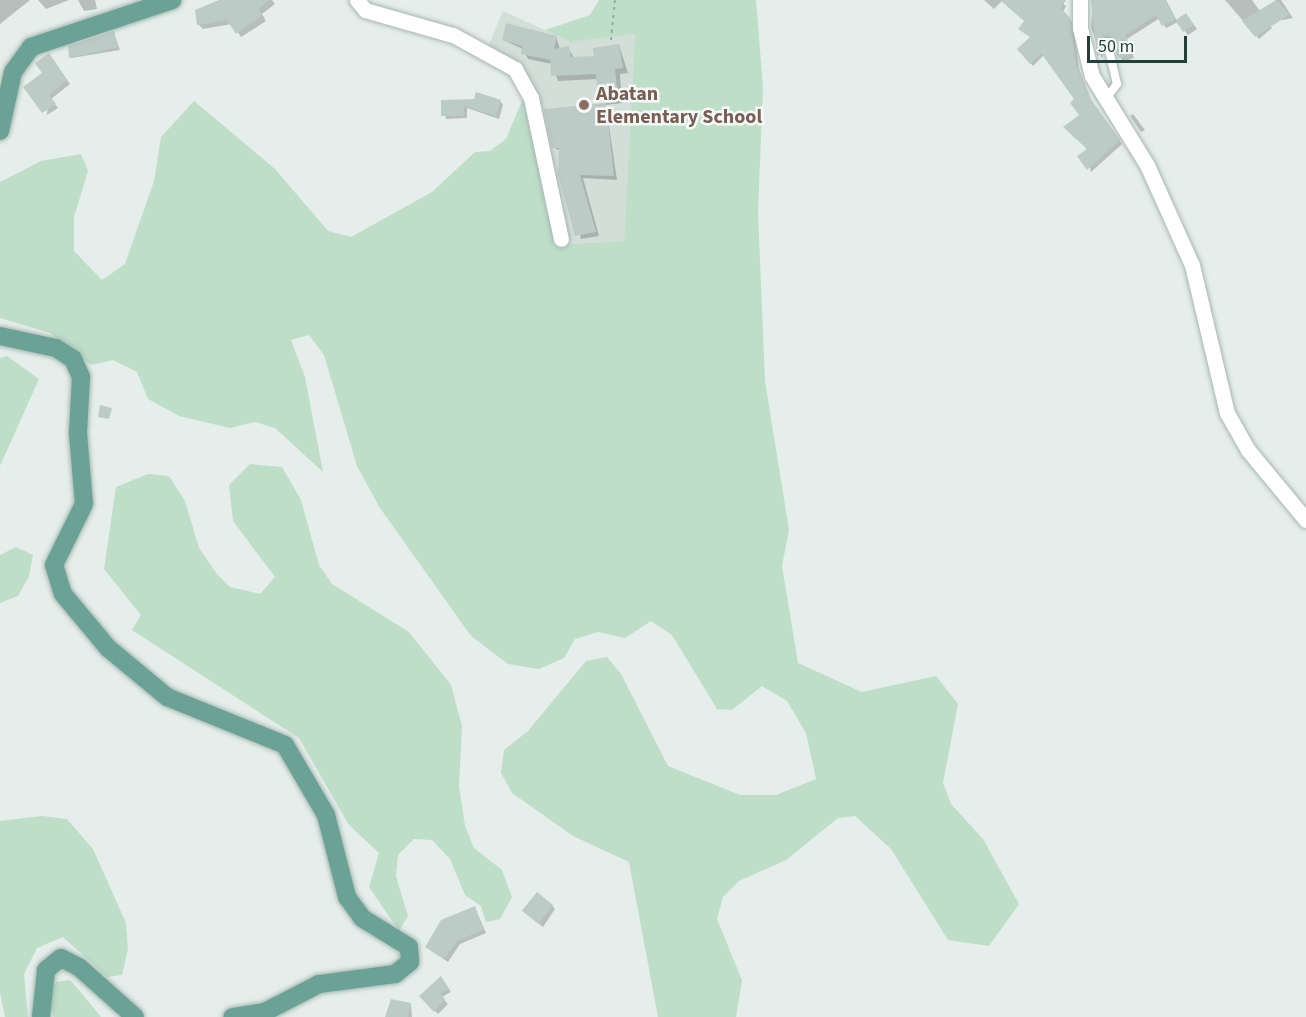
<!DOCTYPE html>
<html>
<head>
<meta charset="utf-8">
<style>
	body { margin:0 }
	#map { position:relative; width:1306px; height:1017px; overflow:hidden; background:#e5eeea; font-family:"Source Sans 3",sans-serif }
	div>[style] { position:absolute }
	.built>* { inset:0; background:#d3ded9 }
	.green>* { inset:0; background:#bedec8 }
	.shadow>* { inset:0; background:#0003 }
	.building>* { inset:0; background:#bdcbc6; transform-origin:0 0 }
	.path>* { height:2px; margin-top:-1px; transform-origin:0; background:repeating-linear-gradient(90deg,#86b1a5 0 3px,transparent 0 7.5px) }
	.roads { filter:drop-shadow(0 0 2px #a7b6b1) drop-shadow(0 0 2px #a7b6b1) }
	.lane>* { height:8px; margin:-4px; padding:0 4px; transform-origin:4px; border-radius:4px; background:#fff }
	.street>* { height:15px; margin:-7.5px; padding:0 7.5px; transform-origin:7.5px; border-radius:7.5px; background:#fff }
	.primary>* { height:18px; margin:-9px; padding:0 9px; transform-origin:9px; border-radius:9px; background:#6aa296 }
	.dots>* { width:16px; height:16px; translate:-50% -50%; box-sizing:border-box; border:3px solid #f5faf8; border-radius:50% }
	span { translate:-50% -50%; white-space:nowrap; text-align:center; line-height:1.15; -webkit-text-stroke:5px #f5faf8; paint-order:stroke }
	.education-label { font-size:20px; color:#785e54; font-weight:700 }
	.left { translate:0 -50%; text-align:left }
	.scale { position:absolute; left:1087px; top:36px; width:100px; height:27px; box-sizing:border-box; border:3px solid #243f39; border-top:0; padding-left:8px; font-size:18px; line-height:21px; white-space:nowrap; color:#243f39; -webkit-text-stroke:4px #f5faf8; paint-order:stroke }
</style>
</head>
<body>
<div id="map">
	<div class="built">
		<i style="clip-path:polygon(503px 11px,571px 42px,635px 34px,624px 241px,568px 244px,530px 82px,488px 47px)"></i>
	</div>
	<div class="green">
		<i style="clip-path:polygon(599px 0,756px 0,763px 87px,758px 212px,765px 381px,789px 530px,782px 566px,798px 663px,862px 692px,936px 676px,958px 704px,943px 783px,951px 804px,983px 839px,1019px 904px,989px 946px,948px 940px,891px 849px,855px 816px,838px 818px,786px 860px,739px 881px,723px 897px,717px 919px,742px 980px,736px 1017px,658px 1017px,629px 862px,573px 836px,512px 793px,501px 773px,504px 750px,528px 731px,586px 661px,607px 657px,621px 674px,668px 766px,740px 795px,776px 795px,816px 779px,806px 733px,787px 701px,762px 686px,732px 710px,717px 709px,672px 635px,651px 621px,625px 638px,598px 632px,575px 639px,564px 658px,539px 669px,508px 664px,471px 636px,380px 508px,357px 466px,324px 355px,309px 335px,291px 340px,305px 377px,323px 472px,275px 428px,255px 422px,230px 428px,179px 416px,148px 399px,137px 372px,113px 360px,91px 365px,50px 333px,0 318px,0 182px,41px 161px,81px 154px,88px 171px,74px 217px,74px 251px,102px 280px,125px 264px,154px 181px,161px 137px,194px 101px,275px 169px,328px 231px,351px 237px,432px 192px,475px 152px,490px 151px,506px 139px,530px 82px,568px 244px,624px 241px,635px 34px,571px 42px,545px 30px,590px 15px)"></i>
		<i style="clip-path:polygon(7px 356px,39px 379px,0 466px,0 358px)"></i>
		<i style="clip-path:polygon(250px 464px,282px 467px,301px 500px,319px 565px,332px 584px,409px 632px,451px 685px,462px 726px,459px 786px,465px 826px,474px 848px,502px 870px,512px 897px,500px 919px,486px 922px,481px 906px,465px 895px,450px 859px,432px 840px,414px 839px,398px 855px,396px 876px,408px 916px,399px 931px,369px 887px,379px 853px,349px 825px,299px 738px,132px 630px,141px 615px,104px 569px,116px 487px,148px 474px,169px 476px,185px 501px,199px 548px,216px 573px,230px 587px,260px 594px,275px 577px,233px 521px,229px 485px)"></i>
		<i style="clip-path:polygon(16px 547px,33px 555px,29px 576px,18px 596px,0 603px,0 555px)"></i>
		<i style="clip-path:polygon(42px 816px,67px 819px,93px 849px,126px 923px,128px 949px,122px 975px,107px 977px,63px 937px,37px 948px,24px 974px,28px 1017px,5px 1017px,0 992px,0 821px)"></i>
		<i style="clip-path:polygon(70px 980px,84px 996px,101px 1017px,54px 1017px,49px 999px,56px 982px)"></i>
	</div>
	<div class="shadow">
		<i style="clip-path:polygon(0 0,30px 0,0 24px)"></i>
		<i style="clip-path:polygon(38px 0,69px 0,46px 9px)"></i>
		<i style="clip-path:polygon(78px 0,95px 0,97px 9px,84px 11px)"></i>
		<i style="clip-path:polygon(219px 0,272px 0,275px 4px,262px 14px,266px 21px,241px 37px,232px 24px,203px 29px,198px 24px)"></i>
		<i style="clip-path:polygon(984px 0,1059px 0,1066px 6px,1063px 12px,1073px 23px,1079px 69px,1092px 102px,1122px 144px,1091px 172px,1076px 100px,1044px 55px,1033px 66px,1019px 49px,1032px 37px,1025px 21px,1002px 1px,994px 9px)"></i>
		<i style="clip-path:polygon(1093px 0,1166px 0,1177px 21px,1189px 18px,1197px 29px,1188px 35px,1178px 22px,1166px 28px,1160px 18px,1127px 39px,1134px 58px,1123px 62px,1108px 39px,1102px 59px,1091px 27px)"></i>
		<i style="clip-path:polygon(1225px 0,1252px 0,1272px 28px,1259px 39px)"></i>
		<i style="clip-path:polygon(1275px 0,1281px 0,1293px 18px,1282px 20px)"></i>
		<i style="clip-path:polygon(114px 33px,120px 50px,71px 58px,70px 48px)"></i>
		<i style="clip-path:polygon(556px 37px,560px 49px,568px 48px,575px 59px,596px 58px,619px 45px,628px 73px,620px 74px,622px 103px,606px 105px,617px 180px,583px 178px,599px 236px,581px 239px,560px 151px,553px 147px,605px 104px,598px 79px,558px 81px,552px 64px,528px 59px,523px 49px,503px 40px)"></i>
		<i style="clip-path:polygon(52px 58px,70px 84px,51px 99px,58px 108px,47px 115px)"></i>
		<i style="clip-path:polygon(443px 101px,500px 101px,503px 105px,499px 119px,467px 108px,467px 118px,446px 119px)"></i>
		<i style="clip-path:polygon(1133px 114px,1145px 130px,1141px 132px,1130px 116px)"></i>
		<i style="clip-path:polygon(552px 906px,555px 909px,543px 927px,527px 914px)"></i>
		<i style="clip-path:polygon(475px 908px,486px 933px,460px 944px,448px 962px,430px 950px)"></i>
		<i style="clip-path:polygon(444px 981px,451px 992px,442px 997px,448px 1004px,438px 1014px,421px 996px)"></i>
		<i style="clip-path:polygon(392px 1000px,411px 1005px,412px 1017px,387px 1017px)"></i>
	</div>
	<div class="building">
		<i style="clip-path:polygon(219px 0,270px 0,258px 9px,262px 16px,236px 34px,227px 20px,197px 25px,195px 10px)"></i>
		<i style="clip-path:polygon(1000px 0,1066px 0,1061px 8px,1070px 18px,1076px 65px,1090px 98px,1120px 140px,1087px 170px,1077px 156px,1087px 149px,1063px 127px,1079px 115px,1070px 103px,1074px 99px,1041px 53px,1030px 64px,1017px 49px,1030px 37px,1018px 29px,1024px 21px)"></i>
		<i style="clip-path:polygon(1091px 0,1165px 0,1175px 19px,1162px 26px,1156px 15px,1125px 35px,1131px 54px,1118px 59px,1112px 38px,1105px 36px,1104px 54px,1097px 56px)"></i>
		<i style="clip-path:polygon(1276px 0,1290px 14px,1255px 37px,1242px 21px)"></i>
		<i style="left:1186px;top:13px;width:14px;height:13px;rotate:56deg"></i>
		<i style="clip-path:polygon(506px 23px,557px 36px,554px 49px,569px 46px,571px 57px,594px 56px,593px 48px,619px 44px,623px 68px,615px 69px,618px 98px,598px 100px,596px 74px,551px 76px,550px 60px,521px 54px,522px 46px,502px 40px)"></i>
		<i style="clip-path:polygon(114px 31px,118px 47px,69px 58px,68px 46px)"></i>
		<i style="clip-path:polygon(49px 53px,67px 80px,49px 95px,56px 104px,42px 113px,23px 87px,42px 73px,35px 63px)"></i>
		<i style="clip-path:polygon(476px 92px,501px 100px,496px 116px,464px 106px,464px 116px,441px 116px,441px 100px,474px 99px)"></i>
		<i style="clip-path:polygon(606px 103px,614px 176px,580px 175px,596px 232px,575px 236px,558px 174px,559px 148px,552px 148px,544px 109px)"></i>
		<i style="clip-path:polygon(100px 405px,112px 408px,109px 419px,98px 417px)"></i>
		<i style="left:537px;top:892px;width:21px;height:24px;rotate:39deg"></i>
		<i style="clip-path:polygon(475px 906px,483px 930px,457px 941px,444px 959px,425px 947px,441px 920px)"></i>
		<i style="clip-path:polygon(441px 976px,449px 989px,440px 993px,445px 999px,434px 1012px,419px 996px)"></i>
		<i style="clip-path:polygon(391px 999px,411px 1003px,408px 1017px,385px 1017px)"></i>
	</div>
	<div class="path">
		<i style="left:611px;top:40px;width:40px;rotate:-84.3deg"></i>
	</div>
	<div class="roads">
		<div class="lane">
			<i style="left:1106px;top:99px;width:19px;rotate:-54deg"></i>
			<i style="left:1117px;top:84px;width:43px;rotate:-103.4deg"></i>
		</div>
		<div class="street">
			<i style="left:357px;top:0;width:13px;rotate:51deg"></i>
			<i style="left:365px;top:10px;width:91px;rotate:15.9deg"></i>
			<i style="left:453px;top:35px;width:71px;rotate:28.7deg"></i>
			<i style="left:515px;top:69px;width:33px;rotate:61deg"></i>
			<i style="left:531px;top:98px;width:144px;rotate:78deg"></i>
			<i style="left:1080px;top:0;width:28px;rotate:90deg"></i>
			<i style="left:1080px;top:28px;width:49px;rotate:76deg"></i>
			<i style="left:1092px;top:76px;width:105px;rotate:58.3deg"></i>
			<i style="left:1147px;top:165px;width:110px;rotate:65.8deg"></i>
			<i style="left:1192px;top:265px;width:152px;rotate:76.7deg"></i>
			<i style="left:1227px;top:413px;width:43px;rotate:60.4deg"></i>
			<i style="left:1248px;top:450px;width:91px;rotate:50.4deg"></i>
		</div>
		<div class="primary">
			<i style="left:0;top:131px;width:60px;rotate:-77.6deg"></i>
			<i style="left:13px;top:72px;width:31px;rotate:-54deg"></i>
			<i style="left:31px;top:47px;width:149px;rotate:-18.4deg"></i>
			<i style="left:0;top:336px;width:57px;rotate:12.1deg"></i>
			<i style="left:56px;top:348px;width:20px;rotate:33deg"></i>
			<i style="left:73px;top:359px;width:20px;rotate:66deg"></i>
			<i style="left:81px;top:377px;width:56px;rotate:93.1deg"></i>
			<i style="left:78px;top:433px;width:71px;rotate:85.2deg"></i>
			<i style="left:84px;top:504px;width:68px;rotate:116.2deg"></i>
			<i style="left:54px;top:565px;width:30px;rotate:73deg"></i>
			<i style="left:63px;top:594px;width:70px;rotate:50.2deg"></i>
			<i style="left:108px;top:648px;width:77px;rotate:39.7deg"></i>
			<i style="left:167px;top:697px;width:127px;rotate:22.1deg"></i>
			<i style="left:285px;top:745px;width:81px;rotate:59.6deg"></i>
			<i style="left:326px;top:815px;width:85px;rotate:75.6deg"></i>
			<i style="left:347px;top:897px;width:26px;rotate:54deg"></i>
			<i style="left:362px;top:918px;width:55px;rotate:31.7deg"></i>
			<i style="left:409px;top:947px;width:15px;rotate:86deg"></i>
			<i style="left:410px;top:962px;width:19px;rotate:141deg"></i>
			<i style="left:395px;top:974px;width:77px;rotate:172.5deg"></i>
			<i style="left:319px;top:984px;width:61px;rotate:152.6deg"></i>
			<i style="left:265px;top:1012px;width:33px;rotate:171deg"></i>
			<i style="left:41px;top:1017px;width:47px;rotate:-83.9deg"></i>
			<i style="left:46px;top:970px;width:19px;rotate:-39deg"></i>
			<i style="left:61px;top:958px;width:20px;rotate:27deg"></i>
			<i style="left:79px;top:967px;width:75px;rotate:41.8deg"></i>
		</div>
	</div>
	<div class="dots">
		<i style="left:584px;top:105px;background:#8d6e63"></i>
	</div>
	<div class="education-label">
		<span class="left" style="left:596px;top:106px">Abatan<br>Elementary School</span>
	</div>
	<div class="scale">50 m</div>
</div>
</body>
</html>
